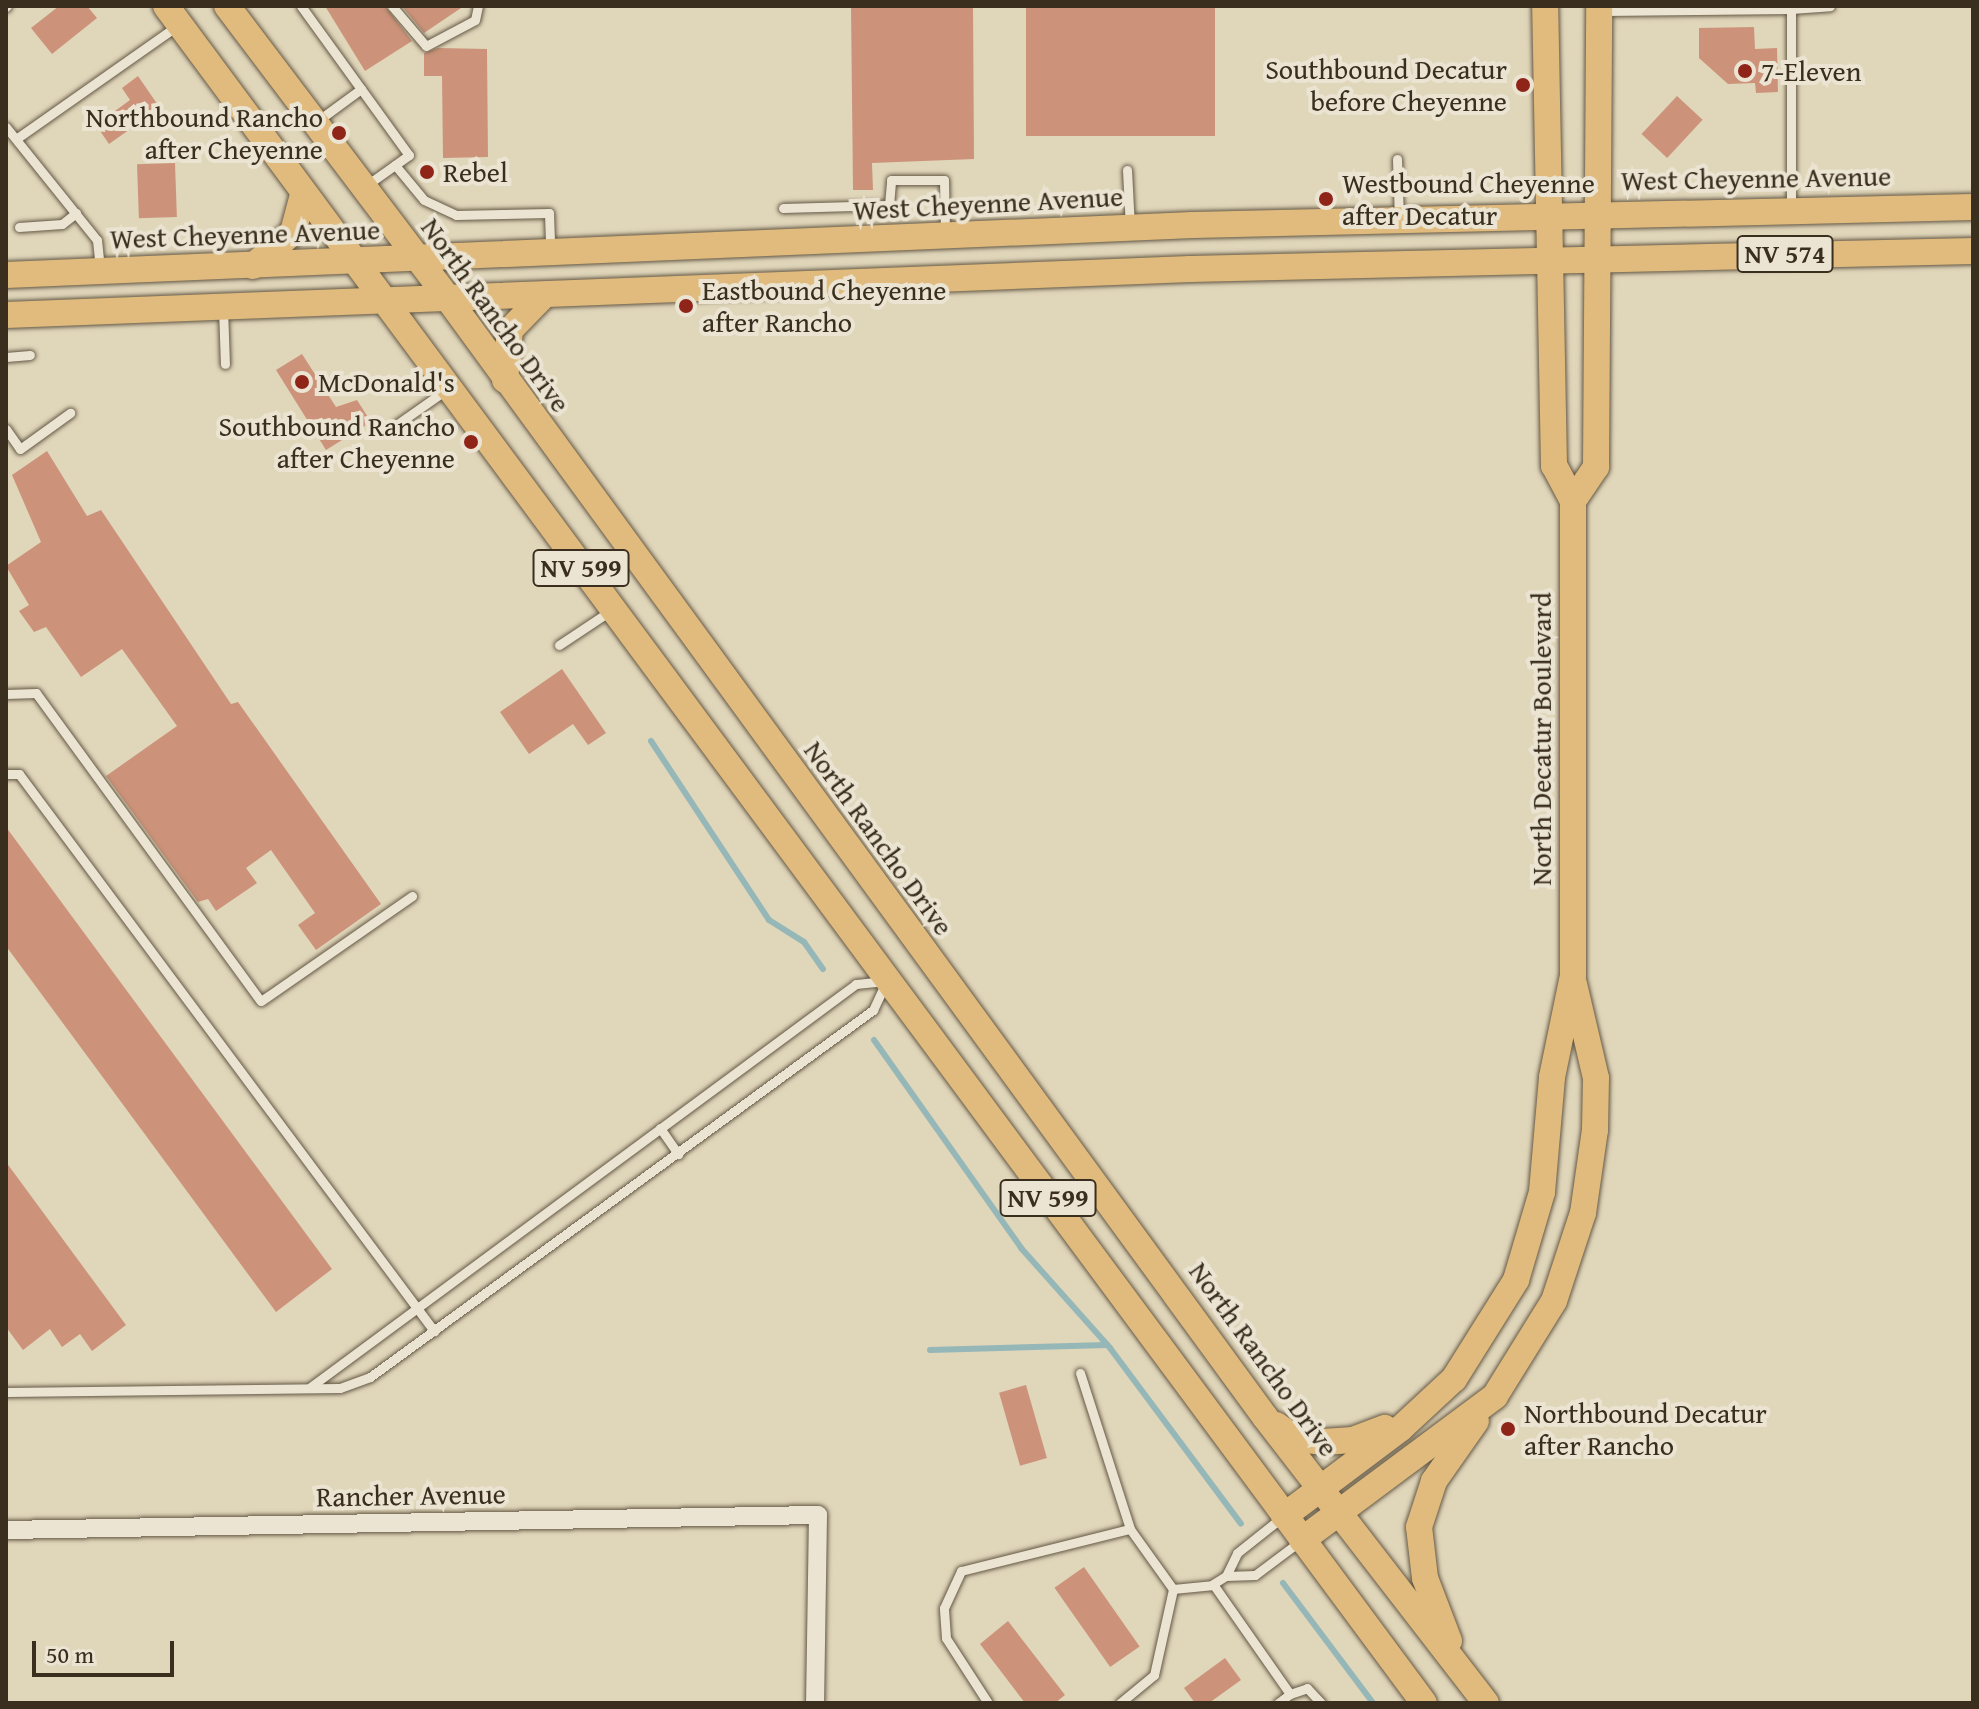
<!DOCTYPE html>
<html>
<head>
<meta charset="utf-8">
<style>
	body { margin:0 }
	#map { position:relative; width:1979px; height:1709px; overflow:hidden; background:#e0d6ba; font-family:"Gentium Book Plus",serif }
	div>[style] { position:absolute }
	.stream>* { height:6px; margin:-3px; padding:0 3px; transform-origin:3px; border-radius:3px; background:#96b7b7 }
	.building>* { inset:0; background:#cc937a; transform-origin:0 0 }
	.roads { filter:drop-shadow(0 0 2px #645845) drop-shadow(0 0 2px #645845) }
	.lane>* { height:9px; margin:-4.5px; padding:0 4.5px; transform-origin:4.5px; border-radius:4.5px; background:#ebe4d2 }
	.street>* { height:18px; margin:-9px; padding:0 9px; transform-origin:9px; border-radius:9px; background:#ebe4d2 }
	.primary>* { height:26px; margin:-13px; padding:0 13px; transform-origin:13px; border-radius:13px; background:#e0bb7d }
	.dots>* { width:22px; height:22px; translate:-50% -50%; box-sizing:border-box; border:4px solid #ebe4d2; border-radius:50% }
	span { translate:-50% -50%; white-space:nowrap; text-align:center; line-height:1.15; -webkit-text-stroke:8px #ebe4d2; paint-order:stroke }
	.shield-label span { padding:2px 6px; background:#ebe4d2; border:2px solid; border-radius:6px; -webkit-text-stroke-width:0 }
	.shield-label { font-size:26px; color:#3a2e1e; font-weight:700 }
	.poi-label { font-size:28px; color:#3a2e1e }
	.right { translate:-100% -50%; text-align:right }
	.left { translate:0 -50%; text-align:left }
	.street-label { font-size:28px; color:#3a2e1e }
	.frame { position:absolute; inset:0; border:8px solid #3a2e1e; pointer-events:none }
	.scale { position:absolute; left:32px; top:1641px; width:142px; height:36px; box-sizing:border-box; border:4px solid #3a2e1e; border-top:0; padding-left:10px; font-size:24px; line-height:28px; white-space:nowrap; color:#3a2e1e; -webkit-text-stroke:6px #ebe4d2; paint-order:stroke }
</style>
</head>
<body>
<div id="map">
	<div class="stream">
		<i style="left:651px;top:741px;width:214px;rotate:56.6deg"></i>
		<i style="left:769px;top:920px;width:41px;rotate:32.2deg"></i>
		<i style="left:804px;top:942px;width:33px;rotate:55deg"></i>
		<i style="left:874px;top:1040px;width:255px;rotate:54.7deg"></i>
		<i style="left:1021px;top:1248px;width:134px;rotate:48.3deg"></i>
		<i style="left:1110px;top:1348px;width:219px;rotate:53.3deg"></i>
		<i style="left:930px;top:1350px;width:177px;rotate:-1.6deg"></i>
		<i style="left:1283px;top:1583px;width:150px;rotate:53.1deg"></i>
	</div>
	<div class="building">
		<i style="clip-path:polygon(59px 6px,87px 6px,97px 18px,52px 54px,31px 28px)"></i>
		<i style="clip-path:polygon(325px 6px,385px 6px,412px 41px,365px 71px)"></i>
		<i style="clip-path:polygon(402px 6px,464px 6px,424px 33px)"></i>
		<i style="clip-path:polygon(851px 6px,973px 6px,974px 159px,872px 163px,873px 190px,853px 190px)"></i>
		<i style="left:1026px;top:6px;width:189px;height:130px"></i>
		<i style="clip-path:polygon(1754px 27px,1755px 49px,1777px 48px,1778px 92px,1756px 93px,1755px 83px,1728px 84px,1699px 58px,1699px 28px)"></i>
		<i style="clip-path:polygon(438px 48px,487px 49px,488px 157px,443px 158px,442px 76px,424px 76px,424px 53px)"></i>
		<i style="clip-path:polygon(138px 76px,160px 108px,109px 144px,96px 125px,130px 100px,122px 88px)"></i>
		<i style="left:1677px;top:96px;width:35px;height:52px;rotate:43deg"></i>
		<i style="left:175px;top:163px;width:54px;height:38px;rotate:88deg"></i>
		<i style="clip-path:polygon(302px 354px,336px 407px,357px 400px,371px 422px,326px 450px,276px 370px)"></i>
		<i style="clip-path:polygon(47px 451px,87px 516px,101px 510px,231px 704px,238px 702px,381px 904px,316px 950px,298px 925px,315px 913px,271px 850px,246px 868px,257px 883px,216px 911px,208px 899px,198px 902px,106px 776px,177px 726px,122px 649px,81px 677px,46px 627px,34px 632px,19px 611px,29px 605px,6px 566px,41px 542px,12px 475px)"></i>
		<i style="clip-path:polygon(562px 669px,606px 733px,588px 745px,573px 724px,529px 754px,500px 712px)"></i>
		<i style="clip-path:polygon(6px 827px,332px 1269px,276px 1312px,6px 946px)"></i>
		<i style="clip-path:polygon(6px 1162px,126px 1325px,92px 1351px,80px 1334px,62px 1347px,50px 1329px,23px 1350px,6px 1327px)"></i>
		<i style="left:1026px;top:1385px;width:76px;height:28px;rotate:74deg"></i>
		<i style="left:1084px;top:1567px;width:97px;height:36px;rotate:55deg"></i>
		<i style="clip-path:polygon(1008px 1621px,1065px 1695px,1055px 1703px,1025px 1703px,980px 1644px)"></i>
		<i style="clip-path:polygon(1225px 1658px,1241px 1680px,1209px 1703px,1195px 1703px,1184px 1688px)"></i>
	</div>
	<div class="roads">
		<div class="lane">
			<i style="left:301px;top:6px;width:184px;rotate:54.1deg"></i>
			<i style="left:409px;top:155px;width:52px;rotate:144.5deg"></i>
			<i style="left:392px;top:6px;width:52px;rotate:49.6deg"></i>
			<i style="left:426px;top:46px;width:55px;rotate:-28deg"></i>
			<i style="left:475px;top:20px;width:14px;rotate:-78deg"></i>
			<i style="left:6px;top:7px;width:1px;rotate:-45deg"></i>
			<i style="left:1791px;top:9px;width:39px;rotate:-4deg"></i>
			<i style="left:1603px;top:11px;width:188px;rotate:-0.6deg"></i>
			<i style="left:1791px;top:9px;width:201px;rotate:90deg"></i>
			<i style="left:316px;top:122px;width:56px;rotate:-36.3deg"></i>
			<i style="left:6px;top:127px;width:145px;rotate:51.2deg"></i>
			<i style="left:97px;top:240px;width:27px;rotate:84deg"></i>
			<i style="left:16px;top:139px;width:197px;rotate:-35.1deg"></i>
			<i style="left:1397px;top:159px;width:60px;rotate:88.1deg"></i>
			<i style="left:395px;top:165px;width:45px;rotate:50.4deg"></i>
			<i style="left:424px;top:200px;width:35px;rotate:25deg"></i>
			<i style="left:456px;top:215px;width:93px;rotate:-1.2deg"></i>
			<i style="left:549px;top:213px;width:35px;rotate:88deg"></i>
			<i style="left:1127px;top:170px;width:57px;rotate:87deg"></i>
			<i style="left:783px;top:208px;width:106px;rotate:-1.6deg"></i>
			<i style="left:889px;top:205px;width:25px;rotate:-85deg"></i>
			<i style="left:891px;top:180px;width:53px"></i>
			<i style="left:944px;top:180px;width:54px;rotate:88.9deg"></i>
			<i style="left:19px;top:227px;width:43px;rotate:-4deg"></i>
			<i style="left:62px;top:224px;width:18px;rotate:-38deg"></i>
			<i style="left:223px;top:308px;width:56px;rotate:88deg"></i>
			<i style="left:6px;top:357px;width:24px;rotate:-5deg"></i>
			<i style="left:396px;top:425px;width:61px;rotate:-35deg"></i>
			<i style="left:6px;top:429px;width:24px;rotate:55deg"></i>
			<i style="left:20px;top:449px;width:62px;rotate:-35.8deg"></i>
			<i style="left:559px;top:645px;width:61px;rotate:-33.7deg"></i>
			<i style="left:6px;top:694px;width:30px;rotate:-2deg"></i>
			<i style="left:36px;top:693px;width:381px;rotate:53.9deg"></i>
			<i style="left:261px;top:1001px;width:184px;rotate:-34.8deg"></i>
			<i style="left:6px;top:774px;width:13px"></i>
			<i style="left:19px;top:774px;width:695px;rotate:53.31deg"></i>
			<i style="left:660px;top:1128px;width:32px;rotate:55deg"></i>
			<i style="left:1080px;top:1373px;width:164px;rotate:72.2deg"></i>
			<i style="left:309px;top:1388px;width:680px;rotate:-36.45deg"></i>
			<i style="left:856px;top:984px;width:29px;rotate:-6deg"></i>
			<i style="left:6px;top:1392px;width:334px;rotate:-0.7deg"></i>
			<i style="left:340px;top:1388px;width:32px;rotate:-20deg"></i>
			<i style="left:370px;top:1377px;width:623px;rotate:-36.12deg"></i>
			<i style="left:873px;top:1010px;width:29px;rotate:-65deg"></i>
			<i style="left:1226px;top:1576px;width:25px;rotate:-64deg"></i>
			<i style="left:1237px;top:1553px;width:56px;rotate:-38.5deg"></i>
			<i style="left:1290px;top:1694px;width:18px;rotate:-19deg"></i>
			<i style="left:1307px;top:1688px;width:21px;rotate:47deg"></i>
			<i style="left:988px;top:1703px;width:77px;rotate:-122.9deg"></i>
			<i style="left:946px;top:1638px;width:30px;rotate:-94deg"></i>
			<i style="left:944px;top:1608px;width:41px;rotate:-65.3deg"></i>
			<i style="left:961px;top:1571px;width:174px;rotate:-14deg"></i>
			<i style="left:1130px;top:1529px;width:74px;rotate:54.4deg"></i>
			<i style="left:1120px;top:1703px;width:44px;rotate:-39.5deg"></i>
			<i style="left:1154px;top:1675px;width:88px;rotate:-77.5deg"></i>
			<i style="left:1173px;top:1589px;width:41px;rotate:-5.6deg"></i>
			<i style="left:1278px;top:1703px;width:15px;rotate:-37deg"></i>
			<i style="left:1290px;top:1694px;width:134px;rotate:-125deg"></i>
			<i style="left:1213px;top:1584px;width:15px;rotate:-32deg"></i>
			<i style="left:1226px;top:1576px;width:29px;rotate:-2deg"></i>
			<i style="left:1255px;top:1575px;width:55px;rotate:-36.9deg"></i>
		</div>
		<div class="street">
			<i style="left:6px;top:1530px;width:812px;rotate:-1.06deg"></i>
			<i style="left:818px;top:1515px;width:188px;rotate:90.9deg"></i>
		</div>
		<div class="primary">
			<i style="left:166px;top:6px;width:2112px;rotate:53.45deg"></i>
			<i style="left:227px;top:6px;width:368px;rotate:52.9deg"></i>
			<i style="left:449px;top:300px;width:1383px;rotate:53.85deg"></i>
			<i style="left:1265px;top:1417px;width:361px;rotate:52.3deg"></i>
			<i style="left:253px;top:266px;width:52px;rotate:-40.4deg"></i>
			<i style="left:293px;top:232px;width:38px;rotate:-75deg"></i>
			<i style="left:6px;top:275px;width:1188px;rotate:-2.41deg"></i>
			<i style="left:1193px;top:225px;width:780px;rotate:-1.32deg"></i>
			<i style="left:6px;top:315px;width:1185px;rotate:-2.22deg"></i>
			<i style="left:1190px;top:269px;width:783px;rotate:-1.32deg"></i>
			<i style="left:505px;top:380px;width:50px;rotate:-84.3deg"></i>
			<i style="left:510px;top:330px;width:49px;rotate:-45.8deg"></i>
			<i style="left:1573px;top:501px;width:41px;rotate:-55.9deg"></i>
			<i style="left:1596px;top:467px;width:461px;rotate:-89.6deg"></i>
			<i style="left:1276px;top:1425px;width:24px;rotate:35deg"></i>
			<i style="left:1296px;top:1439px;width:27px;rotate:6deg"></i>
			<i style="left:1323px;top:1442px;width:30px;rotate:-4deg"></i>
			<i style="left:1353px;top:1440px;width:34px;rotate:-21deg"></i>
			<i style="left:1284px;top:1516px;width:146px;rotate:-36.9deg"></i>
			<i style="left:1401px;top:1428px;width:72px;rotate:-42.8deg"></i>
			<i style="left:1454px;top:1379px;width:117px;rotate:-57.9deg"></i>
			<i style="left:1516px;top:1280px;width:92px;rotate:-73.5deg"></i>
			<i style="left:1542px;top:1192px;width:115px;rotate:-85deg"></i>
			<i style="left:1552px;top:1077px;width:103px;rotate:-78.3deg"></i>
			<i style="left:1573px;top:976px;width:475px;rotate:-90deg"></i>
			<i style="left:1573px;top:501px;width:40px;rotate:-118deg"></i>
			<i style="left:1554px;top:466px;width:460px;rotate:-91.1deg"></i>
			<i style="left:1302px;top:1540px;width:241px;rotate:-36.7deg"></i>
			<i style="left:1495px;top:1396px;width:112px;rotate:-58.2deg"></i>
			<i style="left:1554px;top:1301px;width:93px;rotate:-71.8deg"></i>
			<i style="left:1583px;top:1213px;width:84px;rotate:-81.8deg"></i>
			<i style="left:1595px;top:1130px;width:52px;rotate:-88.9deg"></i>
			<i style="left:1596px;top:1078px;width:97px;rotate:-103.2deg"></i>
			<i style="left:1449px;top:1641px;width:67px;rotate:-110.9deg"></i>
			<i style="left:1425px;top:1578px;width:51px;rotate:-96.7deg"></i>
			<i style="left:1419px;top:1527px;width:48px;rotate:-71.9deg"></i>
			<i style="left:1434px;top:1481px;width:73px;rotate:-55deg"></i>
		</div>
	</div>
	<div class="dots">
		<i style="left:1745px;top:71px;background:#8f2418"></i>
		<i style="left:1523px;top:85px;background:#8f2418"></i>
		<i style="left:339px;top:133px;background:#8f2418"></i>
		<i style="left:427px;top:172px;background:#8f2418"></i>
		<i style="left:1326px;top:199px;background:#8f2418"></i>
		<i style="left:686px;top:306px;background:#8f2418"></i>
		<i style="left:302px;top:382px;background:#8f2418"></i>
		<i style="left:471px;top:442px;background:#8f2418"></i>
		<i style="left:1508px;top:1429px;background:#8f2418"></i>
	</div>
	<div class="shield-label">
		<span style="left:1785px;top:254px">NV 574</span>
		<span style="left:581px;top:568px">NV 599</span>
		<span style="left:1048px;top:1198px">NV 599</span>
	</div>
	<div class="poi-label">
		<span class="right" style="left:1507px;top:85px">Southbound Decatur<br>before Cheyenne</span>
		<span class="left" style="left:1761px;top:71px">7-Eleven</span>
		<span class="right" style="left:323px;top:133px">Northbound Rancho<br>after Cheyenne</span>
		<span class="left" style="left:443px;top:172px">Rebel</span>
		<span class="left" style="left:1342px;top:199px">Westbound Cheyenne<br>after Decatur</span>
		<span class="left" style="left:702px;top:306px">Eastbound Cheyenne<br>after Rancho</span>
		<span class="left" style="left:318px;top:382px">McDonald's</span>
		<span class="right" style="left:455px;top:442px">Southbound Rancho<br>after Cheyenne</span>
		<span class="left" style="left:1524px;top:1429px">Northbound Decatur<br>after Rancho</span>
	</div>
	<div class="street-label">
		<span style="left:1756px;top:178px;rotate:-1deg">West Cheyenne Avenue</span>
		<span style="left:988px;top:203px;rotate:-3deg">West Cheyenne Avenue</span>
		<span style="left:245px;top:234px;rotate:-2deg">West Cheyenne Avenue</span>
		<span style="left:496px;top:315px;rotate:54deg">North Rancho Drive</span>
		<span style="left:1541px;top:739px;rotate:-90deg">North Decatur Boulevard</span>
		<span style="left:879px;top:838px;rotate:54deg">North Rancho Drive</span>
		<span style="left:1264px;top:1359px;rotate:54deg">North Rancho Drive</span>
		<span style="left:411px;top:1495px;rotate:-1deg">Rancher Avenue</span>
	</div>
	<div class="frame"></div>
	<div class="scale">50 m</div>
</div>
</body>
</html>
